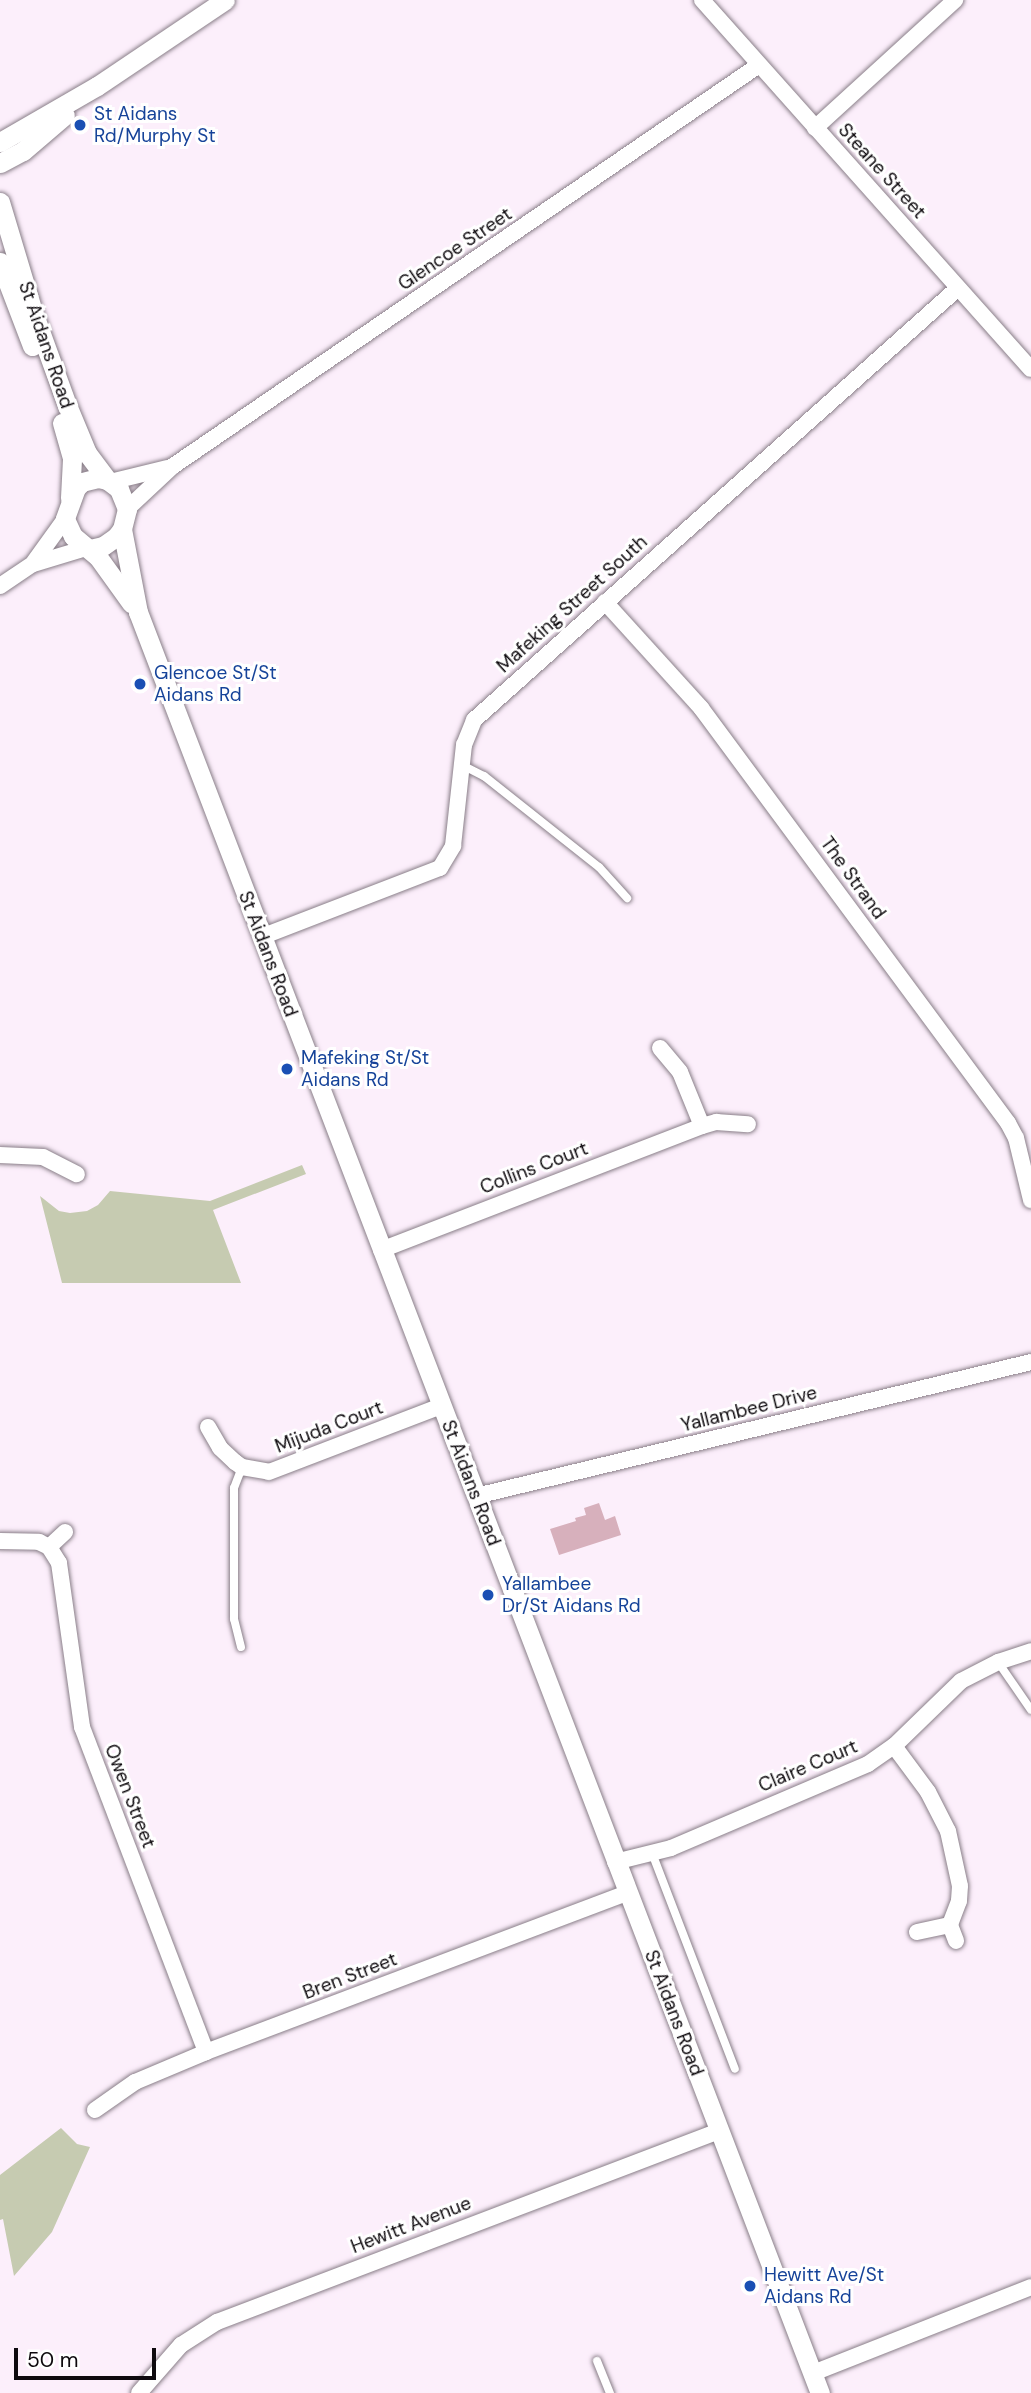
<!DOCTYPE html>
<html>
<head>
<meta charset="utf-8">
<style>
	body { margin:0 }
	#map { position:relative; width:1031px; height:2393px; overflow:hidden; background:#fceffb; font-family:"DM Sans",sans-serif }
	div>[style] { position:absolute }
	.green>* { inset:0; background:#c6cbb1 }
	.building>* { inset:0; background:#d7b0bc }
	.roads { filter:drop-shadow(0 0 2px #897e88) drop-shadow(0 0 2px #897e88) }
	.service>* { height:8px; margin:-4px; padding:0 4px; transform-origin:4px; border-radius:4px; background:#fff }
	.minor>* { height:16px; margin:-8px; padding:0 8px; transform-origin:8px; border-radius:8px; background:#fff }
	.tertiary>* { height:19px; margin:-9.5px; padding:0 9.5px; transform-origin:9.5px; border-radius:9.5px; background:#fff }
	.dots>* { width:19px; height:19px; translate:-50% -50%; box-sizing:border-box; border:4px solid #fff; border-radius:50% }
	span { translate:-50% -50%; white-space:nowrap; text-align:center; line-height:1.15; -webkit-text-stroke:6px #fff; paint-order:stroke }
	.transit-label { font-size:19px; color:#164399 }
	.left { translate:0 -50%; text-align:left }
	.street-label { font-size:19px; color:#0e0a0e }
	.scale { position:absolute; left:14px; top:2348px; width:142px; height:32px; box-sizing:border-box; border:4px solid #0e0a0e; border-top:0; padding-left:9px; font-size:21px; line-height:24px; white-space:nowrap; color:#0e0a0e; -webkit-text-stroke:5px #fff; paint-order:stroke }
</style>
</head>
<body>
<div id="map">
	<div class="green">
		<i style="clip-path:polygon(302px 1165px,306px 1174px,213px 1210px,241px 1283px,62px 1283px,40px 1196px,59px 1211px,70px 1213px,87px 1211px,98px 1205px,110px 1191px,210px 1201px)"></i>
		<i style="clip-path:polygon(61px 2128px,77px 2144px,90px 2147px,52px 2232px,14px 2276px,3px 2219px,0 2220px,0 2175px)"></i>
	</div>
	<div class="building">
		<i style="clip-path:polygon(599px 1503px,605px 1520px,615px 1516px,621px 1535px,559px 1555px,550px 1529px,576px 1521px,575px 1518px,586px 1515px,584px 1508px)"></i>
	</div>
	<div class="roads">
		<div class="service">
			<i style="left:462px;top:765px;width:25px;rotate:27deg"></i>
			<i style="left:484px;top:776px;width:147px;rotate:38.4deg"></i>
			<i style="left:599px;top:867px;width:42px;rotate:47.9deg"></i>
			<i style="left:241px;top:1647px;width:29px;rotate:-104deg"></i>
			<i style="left:234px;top:1619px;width:131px;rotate:-90deg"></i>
			<i style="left:234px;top:1488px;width:22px;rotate:-69deg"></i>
			<i style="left:998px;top:1662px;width:58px;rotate:55.5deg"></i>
			<i style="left:652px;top:1853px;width:231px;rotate:69deg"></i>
			<i style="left:597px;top:2361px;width:35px;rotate:68deg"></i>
		</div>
		<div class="minor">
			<i style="left:702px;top:0;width:494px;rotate:48.3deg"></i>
			<i style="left:815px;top:128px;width:190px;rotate:-42.4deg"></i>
			<i style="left:110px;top:482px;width:59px;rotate:-13.8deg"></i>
			<i style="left:127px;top:509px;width:63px;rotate:-43.1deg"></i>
			<i style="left:173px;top:466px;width:710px;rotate:-34.38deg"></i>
			<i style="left:34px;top:562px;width:53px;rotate:-54.2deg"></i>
			<i style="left:0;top:586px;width:40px;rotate:-34deg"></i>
			<i style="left:33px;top:564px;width:55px;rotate:-16.8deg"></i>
			<i style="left:605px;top:602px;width:143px;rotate:47.8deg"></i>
			<i style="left:701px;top:708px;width:516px;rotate:53.51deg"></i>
			<i style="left:1008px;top:1123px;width:17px;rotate:62deg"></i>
			<i style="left:1016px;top:1138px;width:64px;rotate:76.4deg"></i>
			<i style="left:261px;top:937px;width:192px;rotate:-21.1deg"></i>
			<i style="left:440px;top:868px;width:26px;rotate:-59deg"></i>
			<i style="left:453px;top:846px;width:102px;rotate:-83.8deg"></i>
			<i style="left:464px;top:745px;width:27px;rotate:-68deg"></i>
			<i style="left:474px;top:720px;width:649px;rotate:-41.75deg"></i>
			<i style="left:660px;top:1048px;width:31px;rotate:50deg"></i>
			<i style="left:680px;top:1072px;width:58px;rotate:67.8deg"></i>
			<i style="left:0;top:1155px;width:43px;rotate:2.7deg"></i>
			<i style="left:43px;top:1157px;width:38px;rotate:27deg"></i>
			<i style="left:381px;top:1250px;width:344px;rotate:-21.1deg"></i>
			<i style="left:702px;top:1126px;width:15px;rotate:-16deg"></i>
			<i style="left:716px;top:1122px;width:32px;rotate:4deg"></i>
			<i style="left:208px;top:1427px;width:24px;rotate:60deg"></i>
			<i style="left:220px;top:1448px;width:21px;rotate:43deg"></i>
			<i style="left:235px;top:1462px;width:9px;rotate:36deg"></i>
			<i style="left:242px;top:1467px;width:27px;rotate:10deg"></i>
			<i style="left:269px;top:1472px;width:184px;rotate:-21deg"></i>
			<i style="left:476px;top:1496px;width:571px;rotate:-13.57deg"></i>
			<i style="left:0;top:1541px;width:39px;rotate:1deg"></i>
			<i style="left:39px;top:1542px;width:11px;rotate:27deg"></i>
			<i style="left:49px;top:1547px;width:19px;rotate:58deg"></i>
			<i style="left:59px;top:1563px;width:166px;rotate:82deg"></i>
			<i style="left:82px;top:1727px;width:348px;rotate:69.1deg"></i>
			<i style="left:49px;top:1547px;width:22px;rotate:-43deg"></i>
			<i style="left:894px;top:1746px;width:57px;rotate:53.5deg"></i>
			<i style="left:928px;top:1792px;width:44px;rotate:62.9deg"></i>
			<i style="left:948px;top:1831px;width:56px;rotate:77.7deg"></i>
			<i style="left:960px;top:1886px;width:15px;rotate:94deg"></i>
			<i style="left:959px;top:1901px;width:26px;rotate:111deg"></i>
			<i style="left:950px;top:1925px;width:17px;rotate:69deg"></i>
			<i style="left:615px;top:1862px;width:58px;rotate:-14deg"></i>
			<i style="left:671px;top:1848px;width:214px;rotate:-23.1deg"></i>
			<i style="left:868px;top:1764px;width:32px;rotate:-35deg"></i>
			<i style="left:894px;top:1746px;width:93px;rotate:-44.1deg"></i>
			<i style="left:961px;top:1681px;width:42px;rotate:-27.2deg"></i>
			<i style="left:998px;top:1662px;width:35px;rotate:-18deg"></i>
			<i style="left:917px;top:1932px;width:34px;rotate:-12deg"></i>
			<i style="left:95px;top:2110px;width:49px;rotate:-35deg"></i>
			<i style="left:135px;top:2082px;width:77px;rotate:-22.9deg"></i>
			<i style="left:206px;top:2052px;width:450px;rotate:-20.7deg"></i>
			<i style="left:813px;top:2373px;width:234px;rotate:-21.5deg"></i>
			<i style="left:139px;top:2393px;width:64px;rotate:-48.8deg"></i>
			<i style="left:181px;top:2345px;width:43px;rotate:-32.6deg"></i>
			<i style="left:217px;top:2322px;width:537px;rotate:-20.83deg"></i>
		</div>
		<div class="tertiary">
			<i style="left:0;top:142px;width:112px;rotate:-30deg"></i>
			<i style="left:97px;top:86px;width:154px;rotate:-33.9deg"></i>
			<i style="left:0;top:163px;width:26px;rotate:-28deg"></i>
			<i style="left:23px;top:151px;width:55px;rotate:-40.6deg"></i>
			<i style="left:0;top:202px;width:112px;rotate:73.3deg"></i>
			<i style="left:32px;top:309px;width:102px;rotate:70deg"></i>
			<i style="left:67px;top:405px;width:52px;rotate:67.4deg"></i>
			<i style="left:87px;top:453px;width:34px;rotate:53deg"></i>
			<i style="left:0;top:262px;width:90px;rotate:69.1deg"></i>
			<i style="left:62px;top:423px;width:37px;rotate:74deg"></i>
			<i style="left:72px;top:459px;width:39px;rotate:93deg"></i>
			<i style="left:122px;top:529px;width:85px;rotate:79.1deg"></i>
			<i style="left:138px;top:612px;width:1907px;rotate:69.05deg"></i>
			<i style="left:90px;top:549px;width:13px;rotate:-13deg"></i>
			<i style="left:103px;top:546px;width:16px;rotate:-35deg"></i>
			<i style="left:116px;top:537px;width:10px;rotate:-53deg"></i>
			<i style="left:122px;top:529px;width:21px;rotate:-76deg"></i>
			<i style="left:127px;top:509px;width:22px;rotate:-112deg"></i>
			<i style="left:119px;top:489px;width:15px;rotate:-143deg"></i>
			<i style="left:107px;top:480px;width:9px;rotate:-167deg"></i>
			<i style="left:98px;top:478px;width:16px;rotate:166deg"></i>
			<i style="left:82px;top:482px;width:8px;rotate:135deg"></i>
			<i style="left:76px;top:488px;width:33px;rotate:110deg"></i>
			<i style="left:65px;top:519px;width:19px;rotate:65deg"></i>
			<i style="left:73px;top:536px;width:33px;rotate:40deg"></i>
			<i style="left:98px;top:557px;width:57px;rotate:54.3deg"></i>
		</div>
	</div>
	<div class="dots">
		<i style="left:80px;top:125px;background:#1a4fb4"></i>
		<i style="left:140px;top:684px;background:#1a4fb4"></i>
		<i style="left:287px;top:1069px;background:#1a4fb4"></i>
		<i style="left:488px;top:1595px;background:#1a4fb4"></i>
		<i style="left:750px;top:2286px;background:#1a4fb4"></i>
	</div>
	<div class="transit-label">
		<span class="left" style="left:94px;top:125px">St Aidans<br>Rd/Murphy St</span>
		<span class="left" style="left:154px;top:684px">Glencoe St/St<br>Aidans Rd</span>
		<span class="left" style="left:301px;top:1069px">Mafeking St/St<br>Aidans Rd</span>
		<span class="left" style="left:502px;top:1595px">Yallambee<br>Dr/St Aidans Rd</span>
		<span class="left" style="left:764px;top:2286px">Hewitt Ave/St<br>Aidans Rd</span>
	</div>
	<div class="street-label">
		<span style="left:882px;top:171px;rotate:48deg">Steane Street</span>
		<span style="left:455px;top:249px;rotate:-34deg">Glencoe Street</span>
		<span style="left:46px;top:345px;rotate:71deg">St Aidans Road</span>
		<span style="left:572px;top:604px;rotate:-42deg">Mafeking Street South</span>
		<span style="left:853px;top:878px;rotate:54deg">The Strand</span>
		<span style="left:268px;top:954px;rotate:69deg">St Aidans Road</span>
		<span style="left:534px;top:1168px;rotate:-21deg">Collins Court</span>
		<span style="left:749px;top:1409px;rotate:-14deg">Yallambee Drive</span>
		<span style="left:329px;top:1427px;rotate:-21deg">Mijuda Court</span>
		<span style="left:471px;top:1483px;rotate:69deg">St Aidans Road</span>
		<span style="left:808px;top:1766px;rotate:-23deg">Claire Court</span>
		<span style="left:130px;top:1796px;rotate:69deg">Owen Street</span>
		<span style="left:350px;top:1976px;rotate:-21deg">Bren Street</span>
		<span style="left:674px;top:2013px;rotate:69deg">St Aidans Road</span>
		<span style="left:411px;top:2225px;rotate:-21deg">Hewitt Avenue</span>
	</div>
	<div class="scale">50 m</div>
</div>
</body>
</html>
